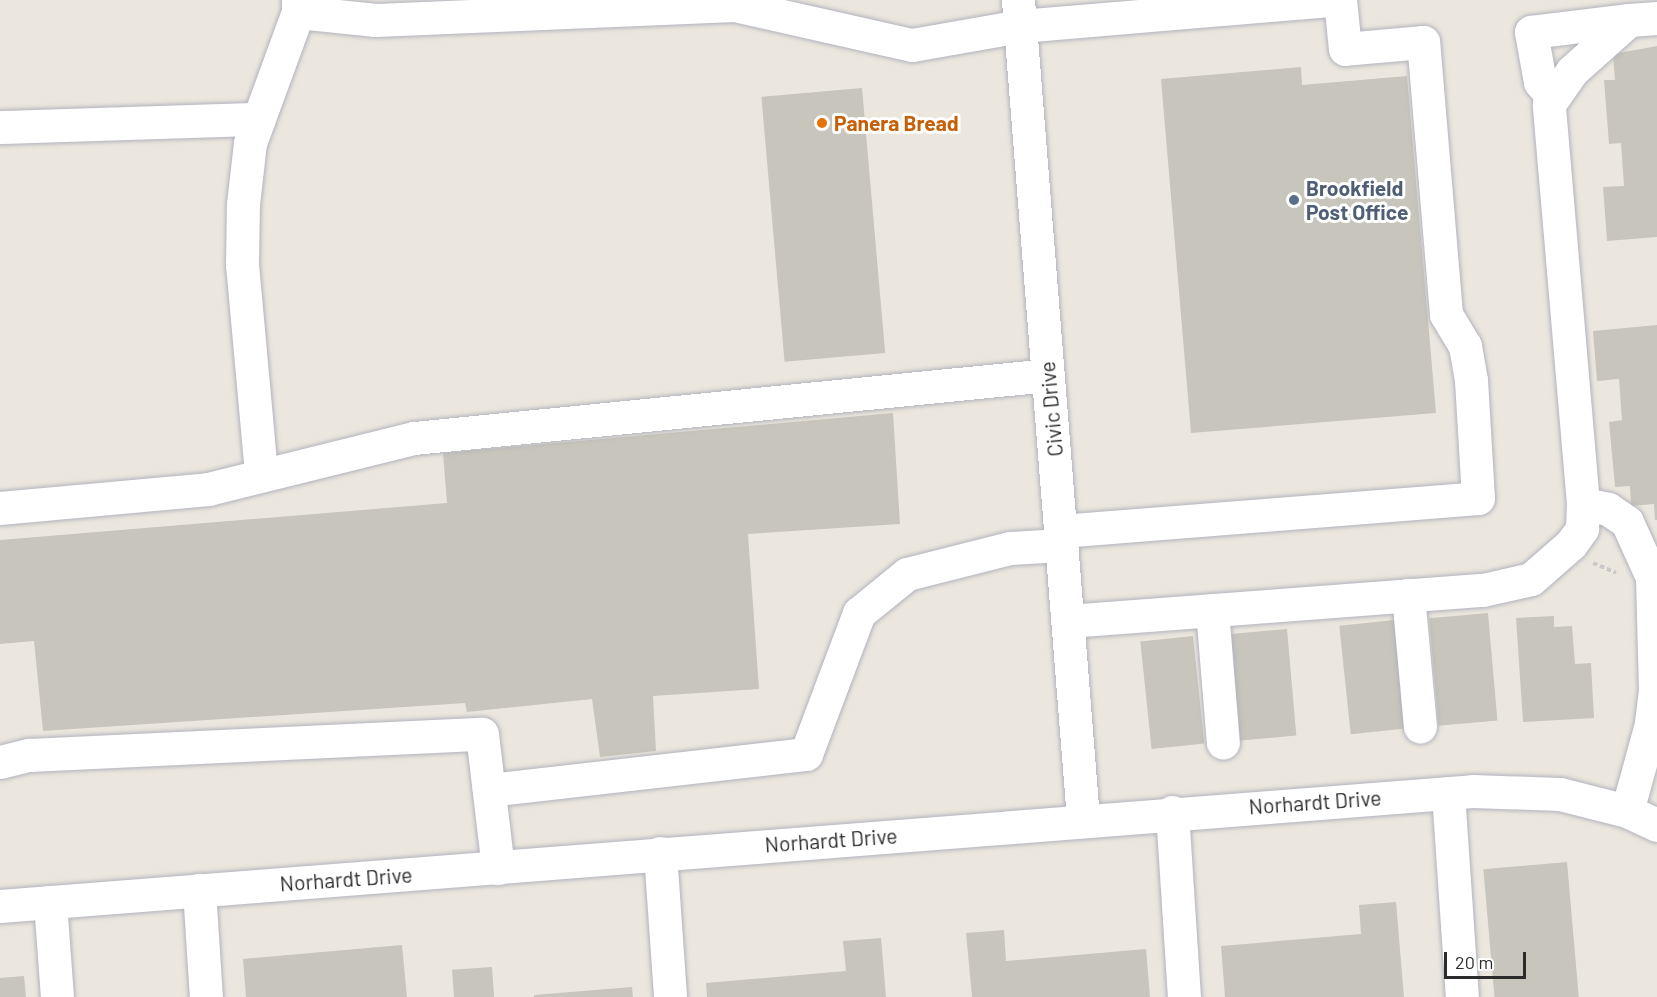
<!DOCTYPE html>
<html>
<head>
<meta charset="utf-8">
<style>
	body { margin:0 }
	#map { position:relative; width:1657px; height:997px; overflow:hidden; background:#ece7de; font-family:Barlow,sans-serif }
	div>[style] { position:absolute }
	.building>* { inset:0; background:#c8c5bc; transform-origin:0 0 }
	.path>* { height:4px; margin-top:-2px; transform-origin:0; background:repeating-linear-gradient(90deg,#c8c8c8 0 4.5px,transparent 0 7.5px) }
	.roads { filter:drop-shadow(0 0 2px #b1b3be) drop-shadow(0 0 2px #b1b3be) }
	.minor>* { height:33px; margin:-16.5px; padding:0 16.5px; transform-origin:16.5px; border-radius:16.5px; background:#fff }
	.dots>* { width:16px; height:16px; translate:-50% -50%; box-sizing:border-box; border:3px solid #fff; border-radius:50% }
	span { translate:-50% -50%; white-space:nowrap; text-align:center; line-height:1.15; -webkit-text-stroke:6px #fff; paint-order:stroke }
	.food-label { font-size:21px; color:#c56008; font-weight:700 }
	.left { translate:0 -50%; text-align:left }
	.service-label { font-size:21px; color:#4e5e75; font-weight:700 }
	.street-label { font-size:21px; color:#2b2b2b }
	.scale { position:absolute; left:1444px; top:952px; width:82px; height:27px; box-sizing:border-box; border:3px solid #2b2b2b; border-top:0; padding-left:8px; font-size:18px; line-height:21px; white-space:nowrap; color:#2b2b2b; -webkit-text-stroke:4px #fff; paint-order:stroke }
</style>
</head>
<body>
<div id="map">
	<div class="building">
		<i style="clip-path:polygon(1657px 46px,1657px 237px,1607px 241px,1603px 187px,1624px 186px,1621px 143px,1609px 144px,1604px 80px,1615px 80px,1613px 54px)"></i>
		<i style="clip-path:polygon(1301px 67px,1302px 85px,1407px 76px,1436px 413px,1191px 433px,1161px 79px)"></i>
		<i style="left:862px;top:88px;width:266px;height:101px;rotate:85deg"></i>
		<i style="clip-path:polygon(1657px 325px,1657px 520px,1655px 520px,1654px 504px,1631px 506px,1630px 486px,1615px 487px,1609px 422px,1622px 420px,1619px 379px,1597px 381px,1593px 331px)"></i>
		<i style="clip-path:polygon(893px 413px,900px 524px,748px 534px,759px 689px,653px 696px,656px 751px,600px 757px,592px 699px,467px 712px,465px 703px,43px 731px,34px 641px,0 644px,0 540px,447px 503px,443px 453px)"></i>
		<i style="left:1488px;top:613px;width:108px;height:59px;rotate:85deg"></i>
		<i style="clip-path:polygon(1554px 616px,1554px 627px,1572px 626px,1575px 664px,1591px 663px,1594px 718px,1523px 722px,1516px 618px)"></i>
		<i style="left:1394px;top:620px;width:109px;height:55px;rotate:84deg"></i>
		<i style="left:1287px;top:629px;width:107px;height:59px;rotate:85deg"></i>
		<i style="left:1193px;top:636px;width:108px;height:53px;rotate:84deg"></i>
		<i style="left:1567px;top:862px;width:136px;height:84px;rotate:85deg"></i>
		<i style="clip-path:polygon(1396px 902px,1404px 997px,1225px 997px,1221px 946px,1361px 934px,1359px 905px)"></i>
		<i style="clip-path:polygon(1004px 930px,1006px 961px,1146px 949px,1150px 997px,972px 997px,966px 933px)"></i>
		<i style="clip-path:polygon(881px 938px,886px 997px,707px 997px,706px 983px,846px 971px,843px 941px)"></i>
		<i style="clip-path:polygon(402px 945px,407px 997px,246px 997px,243px 959px)"></i>
		<i style="left:492px;top:967px;width:30px;height:40px;rotate:86deg"></i>
		<i style="clip-path:polygon(24px 976px,26px 997px,0 997px,0 978px)"></i>
		<i style="clip-path:polygon(632px 987px,633px 997px,534px 997px,534px 995px)"></i>
	</div>
	<div class="path">
		<i style="left:1593px;top:563px;width:25px;rotate:23deg"></i>
	</div>
	<div class="roads">
		<div class="minor">
			<i style="left:1018px;top:0;width:822px;rotate:85.46deg"></i>
			<i style="left:298px;top:12px;width:78px;rotate:5.9deg"></i>
			<i style="left:376px;top:20px;width:358px;rotate:-2.4deg"></i>
			<i style="left:734px;top:5px;width:182px;rotate:12.7deg"></i>
			<i style="left:912px;top:45px;width:110px;rotate:-10deg"></i>
			<i style="left:1020px;top:26px;width:308px;rotate:-4.8deg"></i>
			<i style="left:1551px;top:95px;width:17px;rotate:-130deg"></i>
			<i style="left:1540px;top:82px;width:51px;rotate:-100.2deg"></i>
			<i style="left:1531px;top:32px;width:99px;rotate:-7deg"></i>
			<i style="left:0;top:127px;width:259px;rotate:-1.8deg"></i>
			<i style="left:261px;top:473px;width:209px;rotate:-95.2deg"></i>
			<i style="left:242px;top:265px;width:61px;rotate:-89.1deg"></i>
			<i style="left:243px;top:204px;width:61px;rotate:-83.5deg"></i>
			<i style="left:250px;top:143px;width:140px;rotate:-69.9deg"></i>
			<i style="left:298px;top:12px;width:12px;rotate:-90deg"></i>
			<i style="left:1583px;top:504px;width:25px;rotate:11deg"></i>
			<i style="left:1608px;top:509px;width:23px;rotate:34deg"></i>
			<i style="left:1627px;top:522px;width:60px;rotate:65.6deg"></i>
			<i style="left:1652px;top:577px;width:113px;rotate:88.5deg"></i>
			<i style="left:1655px;top:690px;width:34px;rotate:97deg"></i>
			<i style="left:1651px;top:724px;width:90px;rotate:105.4deg"></i>
			<i style="left:0;top:508px;width:209px;rotate:-5.2deg"></i>
			<i style="left:208px;top:489px;width:212px;rotate:-13.9deg"></i>
			<i style="left:414px;top:438px;width:637px;rotate:-5.67deg"></i>
			<i style="left:1061px;top:531px;width:418px;rotate:-4.5deg"></i>
			<i style="left:1478px;top:498px;width:118px;rotate:-93.4deg"></i>
			<i style="left:1471px;top:380px;width:35px;rotate:-100deg"></i>
			<i style="left:1465px;top:346px;width:37px;rotate:-121deg"></i>
			<i style="left:1446px;top:314px;width:273px;rotate:-94.8deg"></i>
			<i style="left:1423px;top:42px;width:78px;rotate:174.9deg"></i>
			<i style="left:1345px;top:49px;width:49px;rotate:-95.8deg"></i>
			<i style="left:1408px;top:595px;width:132px;rotate:84.8deg"></i>
			<i style="left:1212px;top:610px;width:133px;rotate:85.3deg"></i>
			<i style="left:1068px;top:621px;width:416px;rotate:-4.3deg"></i>
			<i style="left:1483px;top:590px;width:49px;rotate:-12.9deg"></i>
			<i style="left:1531px;top:579px;width:53px;rotate:-41.2deg"></i>
			<i style="left:1571px;top:544px;width:19px;rotate:-54deg"></i>
			<i style="left:1582px;top:529px;width:25px;rotate:-88deg"></i>
			<i style="left:1583px;top:504px;width:401px;rotate:-94.9deg"></i>
			<i style="left:1549px;top:104px;width:40px;rotate:-55.1deg"></i>
			<i style="left:1572px;top:71px;width:76px;rotate:-41.8deg"></i>
			<i style="left:1629px;top:20px;width:28px;rotate:-4deg"></i>
			<i style="left:0;top:762px;width:30px;rotate:-14deg"></i>
			<i style="left:29px;top:755px;width:453px;rotate:-2.7deg"></i>
			<i style="left:482px;top:734px;width:135px;rotate:83.2deg"></i>
			<i style="left:489px;top:790px;width:319px;rotate:-6.5deg"></i>
			<i style="left:806px;top:754px;width:151px;rotate:-69.4deg"></i>
			<i style="left:859px;top:613px;width:62px;rotate:-39.1deg"></i>
			<i style="left:907px;top:574px;width:106px;rotate:-14.2deg"></i>
			<i style="left:1010px;top:548px;width:52px;rotate:-3.3deg"></i>
			<i style="left:1448px;top:793px;width:204px;rotate:86.1deg"></i>
			<i style="left:1172px;top:812px;width:185px;rotate:86.3deg"></i>
			<i style="left:660px;top:853px;width:144px;rotate:86deg"></i>
			<i style="left:199px;top:890px;width:107px;rotate:86.3deg"></i>
			<i style="left:50px;top:902px;width:95px;rotate:85.8deg"></i>
			<i style="left:0;top:906px;width:1477px;rotate:-4.46deg"></i>
			<i style="left:1473px;top:791px;width:87px;rotate:2deg"></i>
			<i style="left:1560px;top:794px;width:69px;rotate:14.2deg"></i>
			<i style="left:1627px;top:811px;width:33px;rotate:25deg"></i>
		</div>
	</div>
	<div class="dots">
		<i style="left:822px;top:123px;background:#e8710a"></i>
		<i style="left:1294px;top:200px;background:#5c6f8a"></i>
	</div>
	<div class="food-label">
		<span class="left" style="left:834px;top:123px">Panera Bread</span>
	</div>
	<div class="service-label">
		<span class="left" style="left:1306px;top:200px">Brookfield<br>Post Office</span>
	</div>
	<div class="street-label">
		<span style="left:1051px;top:409px;rotate:-95deg">Civic Drive</span>
		<span style="left:1315px;top:802px;rotate:-4deg">Norhardt Drive</span>
		<span style="left:831px;top:840px;rotate:-4deg">Norhardt Drive</span>
		<span style="left:346px;top:879px;rotate:-4deg">Norhardt Drive</span>
	</div>
	<div class="scale">20 m</div>
</div>
</body>
</html>
